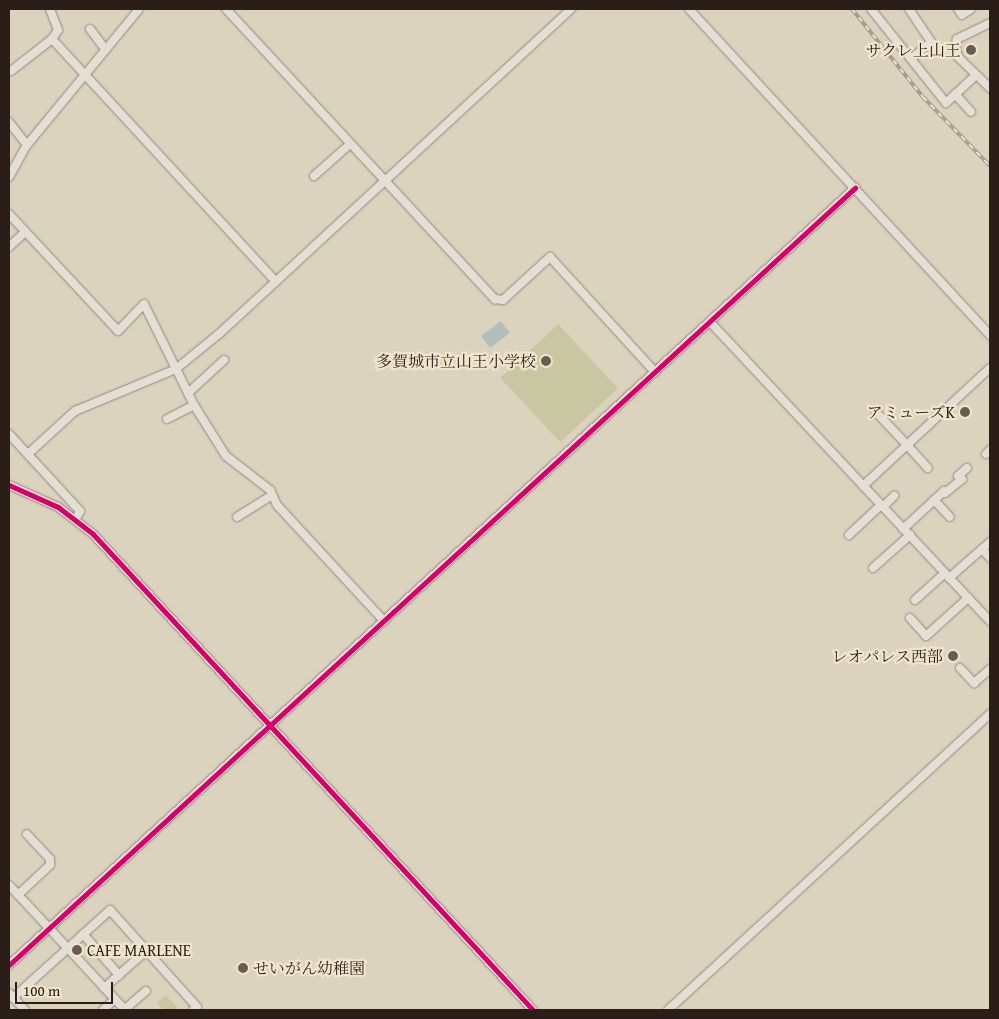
<!DOCTYPE html>
<html>
<head>
<meta charset="utf-8">
<style>
	body { margin:0 }
	#map { position:relative; width:999px; height:1019px; overflow:hidden; background:#dcd3bf; font-family:"Gentium Book Plus","Noto Serif JP",serif }
	div>[style] { position:absolute }
	.green>* { inset:0; background:#c9c7a2; transform-origin:0 0 }
	.water>* { inset:0; background:#b0bfba; transform-origin:0 0 }
	.roads { filter:drop-shadow(0 0 1px #90897d) drop-shadow(0 0 1px #90897d) }
	.minor>* { height:8px; margin:-4px; padding:0 4px; transform-origin:4px; border-radius:4px; background:#e4dfd5 }
	.rail>* { height:4px; margin-top:-2px; transform-origin:0; background:repeating-linear-gradient(90deg,#f1e6cd 0 5.5px,#a39d95 0 11px); box-sizing:border-box; border-block:1px solid #a39d95 }
	.cycleway>* { height:5px; margin:-2.5px; padding:0 2.5px; transform-origin:2.5px; border-radius:2.5px; background:#d6006c }
	.dots>* { width:14px; height:14px; translate:-50% -50%; box-sizing:border-box; border:2px solid #f1e6cd; border-radius:50% }
	span { translate:-50% -50%; white-space:nowrap; text-align:center; line-height:1.15; -webkit-text-stroke:4.5px #f1e6cd; paint-order:stroke }
	.poi-label { font-size:16px; color:#2b1d18 }
	.right { translate:-100% -50%; text-align:right }
	.left { translate:0 -50%; text-align:left }
	.frame { position:absolute; inset:0; border:10px solid #2b1d18; pointer-events:none }
	.scale { position:absolute; left:15px; top:982px; width:98px; height:22px; box-sizing:border-box; border:2px solid #2b1d18; border-top:0; padding-left:6px; font-size:15px; line-height:18px; white-space:nowrap; color:#2b1d18; -webkit-text-stroke:4px #f1e6cd; paint-order:stroke }
</style>
</head>
<body>
<div id="map">
	<div class="green">
		<i style="left:558px;top:324px;width:88px;height:79px;rotate:47deg"></i>
		<i style="clip-path:polygon(166px 995px,179px 1010px,164px 1010px,157px 1003px)"></i>
	</div>
	<div class="water">
		<i style="left:501px;top:321px;width:15px;height:25px;rotate:53deg"></i>
	</div>
	<div class="roads">
		<div class="minor">
			<i style="left:226px;top:9px;width:396px;rotate:47.2deg"></i>
			<i style="left:495px;top:299px;width:8px;rotate:7deg"></i>
			<i style="left:503px;top:300px;width:64px;rotate:-42.5deg"></i>
			<i style="left:550px;top:257px;width:156px;rotate:47.6deg"></i>
			<i style="left:689px;top:9px;width:444px;rotate:47.3deg"></i>
			<i style="left:871px;top:9px;width:120px;rotate:51.4deg"></i>
			<i style="left:946px;top:103px;width:41px;rotate:-43deg"></i>
			<i style="left:909px;top:9px;width:40px;rotate:56deg"></i>
			<i style="left:931px;top:42px;width:26px;rotate:140deg"></i>
			<i style="left:958px;top:9px;width:7px;rotate:56deg"></i>
			<i style="left:962px;top:15px;width:11px;rotate:-34deg"></i>
			<i style="left:990px;top:23px;width:37px;rotate:154deg"></i>
			<i style="left:957px;top:39px;width:7px;rotate:106deg"></i>
			<i style="left:955px;top:46px;width:11px;rotate:75deg"></i>
			<i style="left:958px;top:57px;width:45px;rotate:44.1deg"></i>
			<i style="left:90px;top:29px;width:26px;rotate:53deg"></i>
			<i style="left:52px;top:39px;width:330px;rotate:47.3deg"></i>
			<i style="left:11px;top:71px;width:52px;rotate:-38deg"></i>
			<i style="left:52px;top:39px;width:11px;rotate:-56deg"></i>
			<i style="left:58px;top:30px;width:22px;rotate:-111deg"></i>
			<i style="left:955px;top:94px;width:24px;rotate:48deg"></i>
			<i style="left:9px;top:122px;width:29px;rotate:52deg"></i>
			<i style="left:314px;top:176px;width:48px;rotate:-41.6deg"></i>
			<i style="left:9px;top:177px;width:37px;rotate:-61deg"></i>
			<i style="left:27px;top:145px;width:176px;rotate:-50.5deg"></i>
			<i style="left:9px;top:214px;width:160px;rotate:47deg"></i>
			<i style="left:118px;top:331px;width:37px;rotate:-46deg"></i>
			<i style="left:144px;top:304px;width:113px;rotate:63.7deg"></i>
			<i style="left:194px;top:405px;width:60px;rotate:57.9deg"></i>
			<i style="left:226px;top:456px;width:56px;rotate:37.7deg"></i>
			<i style="left:270px;top:490px;width:17px;rotate:65deg"></i>
			<i style="left:277px;top:505px;width:158px;rotate:47.3deg"></i>
			<i style="left:9px;top:247px;width:22px;rotate:-43deg"></i>
			<i style="left:711px;top:323px;width:408px;rotate:46.9deg"></i>
			<i style="left:188px;top:393px;width:49px;rotate:-42.5deg"></i>
			<i style="left:876px;top:412px;width:45px;rotate:46.8deg"></i>
			<i style="left:907px;top:445px;width:113px;rotate:-42.9deg"></i>
			<i style="left:167px;top:419px;width:30px;rotate:-27deg"></i>
			<i style="left:9px;top:434px;width:105px;rotate:47.3deg"></i>
			<i style="left:80px;top:511px;width:9px;rotate:117deg"></i>
			<i style="left:28px;top:454px;width:64px;rotate:-42.5deg"></i>
			<i style="left:75px;top:411px;width:109px;rotate:-22.6deg"></i>
			<i style="left:176px;top:369px;width:57px;rotate:-39.3deg"></i>
			<i style="left:220px;top:333px;width:478px;rotate:-42.7deg"></i>
			<i style="left:986px;top:454px;width:6px;rotate:-45deg"></i>
			<i style="left:9px;top:485px;width:54px;rotate:24.2deg"></i>
			<i style="left:58px;top:507px;width:44px;rotate:37.6deg"></i>
			<i style="left:93px;top:534px;width:648px;rotate:47.25deg"></i>
			<i style="left:863px;top:486px;width:60px;rotate:-43deg"></i>
			<i style="left:907px;top:445px;width:31px;rotate:48deg"></i>
			<i style="left:934px;top:500px;width:23px;rotate:47deg"></i>
			<i style="left:883px;top:507px;width:16px;rotate:-45deg"></i>
			<i style="left:237px;top:517px;width:40px;rotate:-32deg"></i>
			<i style="left:903px;top:529px;width:56px;rotate:-42.8deg"></i>
			<i style="left:944px;top:491px;width:2px;rotate:63deg"></i>
			<i style="left:945px;top:493px;width:22px;rotate:-39deg"></i>
			<i style="left:962px;top:479px;width:5px;rotate:-143deg"></i>
			<i style="left:958px;top:476px;width:12px;rotate:-42deg"></i>
			<i style="left:849px;top:535px;width:44px;rotate:-43.2deg"></i>
			<i style="left:982px;top:549px;width:12px;rotate:48deg"></i>
			<i style="left:873px;top:568px;width:50px;rotate:-41.7deg"></i>
			<i style="left:949px;top:578px;width:55px;rotate:-41.3deg"></i>
			<i style="left:915px;top:600px;width:40px;rotate:-42deg"></i>
			<i style="left:910px;top:618px;width:24px;rotate:48deg"></i>
			<i style="left:926px;top:636px;width:57px;rotate:-42.1deg"></i>
			<i style="left:960px;top:668px;width:21px;rotate:47deg"></i>
			<i style="left:974px;top:683px;width:21px;rotate:-41deg"></i>
			<i style="left:9px;top:885px;width:171px;rotate:47.1deg"></i>
			<i style="left:18px;top:895px;width:44px;rotate:-43.2deg"></i>
			<i style="left:50px;top:865px;width:6px;rotate:-90deg"></i>
			<i style="left:50px;top:859px;width:34px;rotate:-133deg"></i>
			<i style="left:83px;top:934px;width:55px;rotate:48.7deg"></i>
			<i style="left:9px;top:965px;width:1149px;rotate:-42.57deg"></i>
			<i style="left:104px;top:988px;width:56px;rotate:-41.4deg"></i>
			<i style="left:9px;top:993px;width:23px;rotate:47deg"></i>
			<i style="left:13px;top:998px;width:131px;rotate:-42.2deg"></i>
			<i style="left:110px;top:910px;width:130px;rotate:48.1deg"></i>
			<i style="left:197px;top:1007px;width:5px;rotate:143deg"></i>
			<i style="left:103px;top:1010px;width:16px;rotate:-43deg"></i>
			<i style="left:124px;top:1010px;width:29px;rotate:-41deg"></i>
			<i style="left:668px;top:1010px;width:437px;rotate:-42.6deg"></i>
		</div>
	</div>
	<div class="rail">
		<i style="left:852px;top:9px;width:113px;rotate:51.1deg"></i>
		<i style="left:923px;top:97px;width:96px;rotate:45.8deg"></i>
	</div>
	<div class="cycleway">
		<i style="left:9px;top:485px;width:54px;rotate:24.2deg"></i>
		<i style="left:58px;top:507px;width:44px;rotate:37.6deg"></i>
		<i style="left:93px;top:534px;width:648px;rotate:47.25deg"></i>
		<i style="left:9px;top:965px;width:1149px;rotate:-42.57deg"></i>
	</div>
	<div class="dots">
		<i style="left:971px;top:50px;background:#695d52"></i>
		<i style="left:546px;top:361px;background:#695d52"></i>
		<i style="left:965px;top:412px;background:#695d52"></i>
		<i style="left:953px;top:656px;background:#695d52"></i>
		<i style="left:77px;top:950px;background:#695d52"></i>
		<i style="left:243px;top:968px;background:#695d52"></i>
	</div>
	<div class="poi-label">
		<span class="right" style="left:961px;top:50px">サクレ上山王</span>
		<span class="right" style="left:536px;top:361px">多賀城市立山王小学校</span>
		<span class="right" style="left:955px;top:412px">アミューズK</span>
		<span class="right" style="left:943px;top:656px">レオパレス西部</span>
		<span class="left" style="left:87px;top:950px">CAFE MARLENE</span>
		<span class="left" style="left:253px;top:968px">せいがん幼稚園</span>
	</div>
	<div class="frame"></div>
	<div class="scale">100 m</div>
</div>
</body>
</html>
